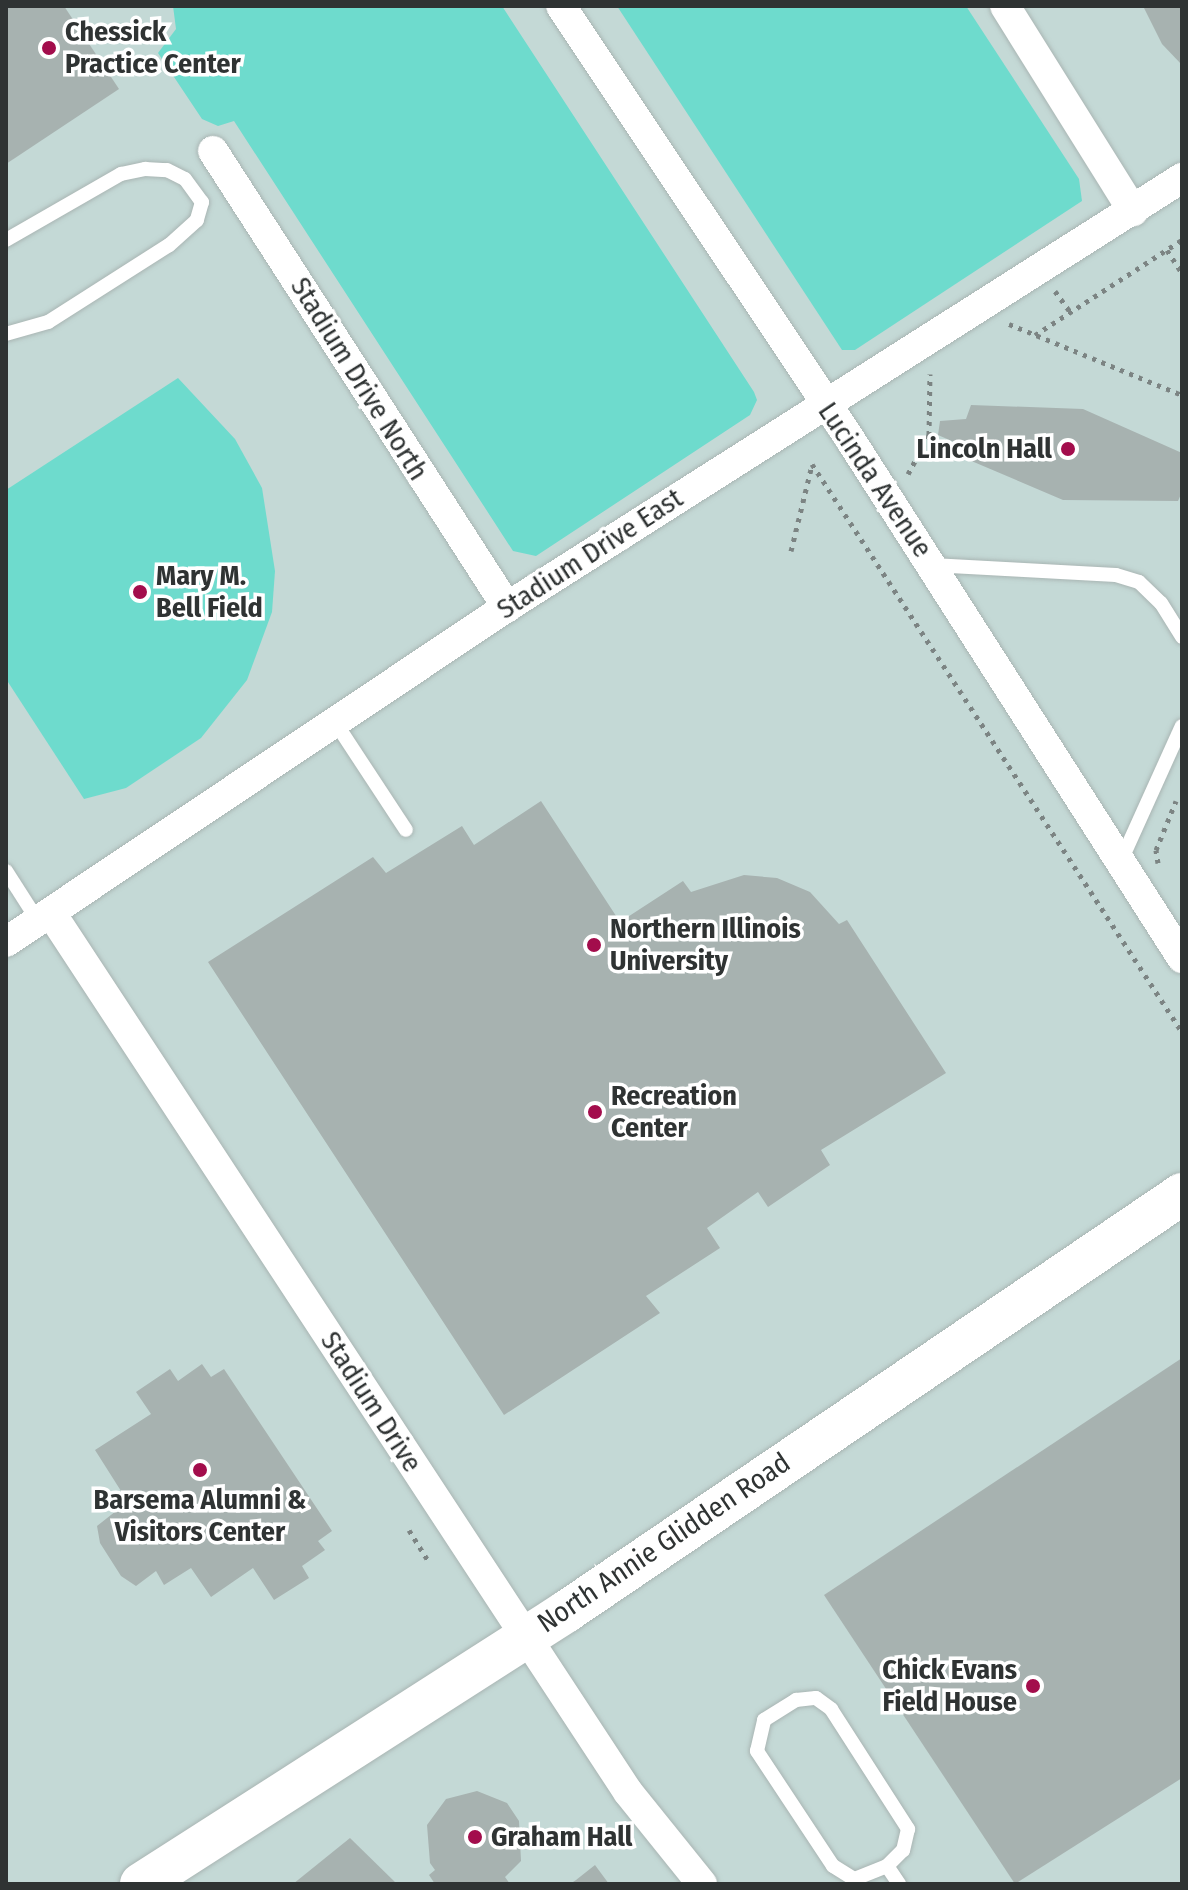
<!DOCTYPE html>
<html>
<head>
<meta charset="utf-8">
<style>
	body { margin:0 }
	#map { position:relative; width:1188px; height:1890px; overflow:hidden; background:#d6e2e0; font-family:"Fira Sans Condensed",sans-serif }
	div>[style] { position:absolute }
	.built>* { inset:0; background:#c4d9d6; transform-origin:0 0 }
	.green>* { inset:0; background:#6edbcd }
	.building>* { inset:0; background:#a7b2b0 }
	.path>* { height:5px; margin-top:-2.5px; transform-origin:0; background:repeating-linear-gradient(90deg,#7c8483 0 4px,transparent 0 10px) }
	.roads { filter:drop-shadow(0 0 2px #a9b5b3) drop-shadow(0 0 2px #a9b5b3) }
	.lane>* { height:14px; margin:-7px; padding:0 7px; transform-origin:7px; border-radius:7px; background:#fff }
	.street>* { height:30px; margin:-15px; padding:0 15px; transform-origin:15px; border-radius:15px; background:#fff }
	.secondary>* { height:42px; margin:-21px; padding:0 21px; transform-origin:21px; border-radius:21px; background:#fff }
	.dots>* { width:22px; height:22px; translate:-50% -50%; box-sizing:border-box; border:4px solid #fff; border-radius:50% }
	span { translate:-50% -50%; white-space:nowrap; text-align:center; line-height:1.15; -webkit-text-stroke:7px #fff; paint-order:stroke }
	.poi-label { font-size:28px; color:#2f3333; font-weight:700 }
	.left { translate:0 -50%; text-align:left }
	.right { translate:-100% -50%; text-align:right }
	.street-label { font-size:28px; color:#2f3333 }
	.frame { position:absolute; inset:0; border:8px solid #2f3333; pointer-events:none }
</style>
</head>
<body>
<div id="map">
	<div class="built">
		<i style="left:6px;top:6px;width:1176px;height:1878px"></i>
	</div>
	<div class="green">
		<i style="clip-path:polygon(173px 6px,502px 6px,754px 392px,757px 400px,750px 415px,536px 556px,513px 551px,234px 121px,218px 126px,202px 119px,158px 53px,176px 29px)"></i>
		<i style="clip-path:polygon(617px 6px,966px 6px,1079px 179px,1082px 201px,855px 350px,842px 350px)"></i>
		<i style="clip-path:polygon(178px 378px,235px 439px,262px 488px,275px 571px,272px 612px,247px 680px,201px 738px,126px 788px,84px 799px,6px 679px,6px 490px)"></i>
	</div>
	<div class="building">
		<i style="clip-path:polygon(6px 6px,64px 6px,119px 89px,6px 164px)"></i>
		<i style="clip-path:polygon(1143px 6px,1182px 6px,1182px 65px,1162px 44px)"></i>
		<i style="clip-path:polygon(971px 405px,1083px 409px,1182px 453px,1182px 492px,1178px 501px,1063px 500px,962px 457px,963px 446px,938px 435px,940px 421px,966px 419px)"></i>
		<i style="clip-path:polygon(541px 801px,620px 922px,683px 881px,691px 892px,744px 875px,777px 878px,810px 892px,839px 924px,847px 920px,946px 1073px,821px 1150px,830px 1165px,768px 1207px,758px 1192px,707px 1228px,720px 1248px,646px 1296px,660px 1313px,504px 1415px,208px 962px,373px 857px,386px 873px,462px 826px,474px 845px)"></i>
		<i style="clip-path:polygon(1182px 1358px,1182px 1778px,1015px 1884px,824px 1595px)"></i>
		<i style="clip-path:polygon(202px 1364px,211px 1377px,224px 1369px,332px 1531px,318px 1541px,325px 1550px,302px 1566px,309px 1578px,274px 1600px,253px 1568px,211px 1597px,191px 1568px,164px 1585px,156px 1571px,136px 1586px,121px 1576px,100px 1543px,97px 1526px,116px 1511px,108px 1499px,121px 1491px,95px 1450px,151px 1414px,136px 1392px,170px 1369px,178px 1381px)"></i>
		<i style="clip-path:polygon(477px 1791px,507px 1803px,519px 1821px,521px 1861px,505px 1877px,510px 1884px,435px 1884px,429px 1875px,435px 1870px,430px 1863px,427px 1825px,446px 1799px)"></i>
		<i style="clip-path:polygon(350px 1838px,397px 1884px,293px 1884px)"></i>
		<i style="clip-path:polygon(595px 1865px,609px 1884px,570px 1884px,576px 1880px)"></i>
	</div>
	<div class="path">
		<i style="left:1167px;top:250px;width:27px;rotate:57deg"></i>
		<i style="left:1055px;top:291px;width:26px;rotate:54deg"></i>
		<i style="left:1009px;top:324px;width:187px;rotate:22.3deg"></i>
		<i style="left:1035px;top:335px;width:175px;rotate:-32.9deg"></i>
		<i style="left:812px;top:464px;width:678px;rotate:56.92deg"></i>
		<i style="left:908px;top:474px;width:44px;rotate:-61.7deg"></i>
		<i style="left:929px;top:435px;width:61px;rotate:-89.1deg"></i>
		<i style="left:791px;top:551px;width:89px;rotate:-76.3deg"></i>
		<i style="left:1158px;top:863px;width:13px;rotate:-99deg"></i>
		<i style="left:1156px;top:850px;width:53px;rotate:-67.8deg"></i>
		<i style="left:409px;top:1530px;width:38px;rotate:58deg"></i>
	</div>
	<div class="roads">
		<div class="lane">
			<i style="left:6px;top:240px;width:133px;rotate:-29.9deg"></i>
			<i style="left:121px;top:174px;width:25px;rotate:-12deg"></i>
			<i style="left:145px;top:169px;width:22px;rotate:3deg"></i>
			<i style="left:167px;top:170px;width:20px;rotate:27deg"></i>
			<i style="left:185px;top:179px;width:29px;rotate:54deg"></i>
			<i style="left:202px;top:202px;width:19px;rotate:106deg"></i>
			<i style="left:197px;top:220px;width:38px;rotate:138deg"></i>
			<i style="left:169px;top:245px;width:143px;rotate:147.5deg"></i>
			<i style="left:48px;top:322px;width:44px;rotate:164.1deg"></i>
			<i style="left:932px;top:565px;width:184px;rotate:3.1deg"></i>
			<i style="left:1116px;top:575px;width:24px;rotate:17deg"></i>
			<i style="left:1139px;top:582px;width:30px;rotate:44deg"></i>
			<i style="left:1161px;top:603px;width:40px;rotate:58deg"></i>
			<i style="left:335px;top:722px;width:129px;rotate:56.7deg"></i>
			<i style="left:1120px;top:863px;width:150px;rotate:-65.7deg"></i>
			<i style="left:6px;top:871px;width:59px;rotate:57.4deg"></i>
			<i style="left:816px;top:1698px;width:19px;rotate:36deg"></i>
			<i style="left:831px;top:1709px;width:143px;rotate:57.3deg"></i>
			<i style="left:908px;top:1829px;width:22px;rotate:103deg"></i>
			<i style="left:903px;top:1850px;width:23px;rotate:135deg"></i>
			<i style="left:887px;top:1866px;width:35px;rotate:158deg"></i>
			<i style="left:854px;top:1879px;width:25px;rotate:-148deg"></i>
			<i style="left:833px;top:1866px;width:138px;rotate:-123.5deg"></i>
			<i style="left:757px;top:1751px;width:32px;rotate:-77deg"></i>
			<i style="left:764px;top:1720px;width:38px;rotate:-32deg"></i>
			<i style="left:796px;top:1700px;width:20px;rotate:-6deg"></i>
			<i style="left:887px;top:1866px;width:22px;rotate:56deg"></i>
		</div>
		<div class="street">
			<i style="left:561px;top:6px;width:517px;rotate:56.28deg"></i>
			<i style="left:848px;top:436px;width:620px;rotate:57.39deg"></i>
			<i style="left:1005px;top:6px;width:242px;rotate:58deg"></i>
			<i style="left:213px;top:151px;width:543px;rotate:57.19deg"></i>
			<i style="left:51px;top:913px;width:1051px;rotate:56.72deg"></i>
			<i style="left:628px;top:1792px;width:118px;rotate:51.2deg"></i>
			<i style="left:6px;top:942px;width:603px;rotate:-33.77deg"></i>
			<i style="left:507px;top:607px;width:800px;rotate:-32.44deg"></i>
		</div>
		<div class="secondary">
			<i style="left:141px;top:1884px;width:506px;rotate:-32.65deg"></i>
			<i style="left:567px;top:1611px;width:743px;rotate:-34.14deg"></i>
		</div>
	</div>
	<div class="dots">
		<i style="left:49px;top:48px;background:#a30d4c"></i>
		<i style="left:1068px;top:449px;background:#a30d4c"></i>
		<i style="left:140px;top:592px;background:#a30d4c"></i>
		<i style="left:594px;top:945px;background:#a30d4c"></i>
		<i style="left:595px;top:1112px;background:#a30d4c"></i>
		<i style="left:200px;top:1470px;background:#a30d4c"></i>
		<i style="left:1033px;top:1686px;background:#a30d4c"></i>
		<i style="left:475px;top:1837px;background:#a30d4c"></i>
	</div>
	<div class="poi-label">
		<span class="left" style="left:65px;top:48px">Chessick<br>Practice Center</span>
		<span class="right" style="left:1052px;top:449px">Lincoln Hall</span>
		<span class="left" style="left:156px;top:592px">Mary M.<br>Bell Field</span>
		<span class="left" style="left:610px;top:945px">Northern Illinois<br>University</span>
		<span class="left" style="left:611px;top:1112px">Recreation<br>Center</span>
		<span style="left:200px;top:1516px">Barsema Alumni &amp;<br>Visitors Center</span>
		<span class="right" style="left:1017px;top:1686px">Chick Evans<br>Field House</span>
		<span class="left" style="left:491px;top:1837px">Graham Hall</span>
	</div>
	<div class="street-label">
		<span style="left:359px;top:379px;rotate:58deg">Stadium Drive North</span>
		<span style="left:875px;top:480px;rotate:56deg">Lucinda Avenue</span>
		<span style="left:590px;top:554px;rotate:-33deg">Stadium Drive East</span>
		<span style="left:371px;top:1402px;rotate:57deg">Stadium Drive</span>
		<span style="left:664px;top:1543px;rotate:-34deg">North Annie Glidden Road</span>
	</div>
	<div class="frame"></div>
</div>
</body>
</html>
